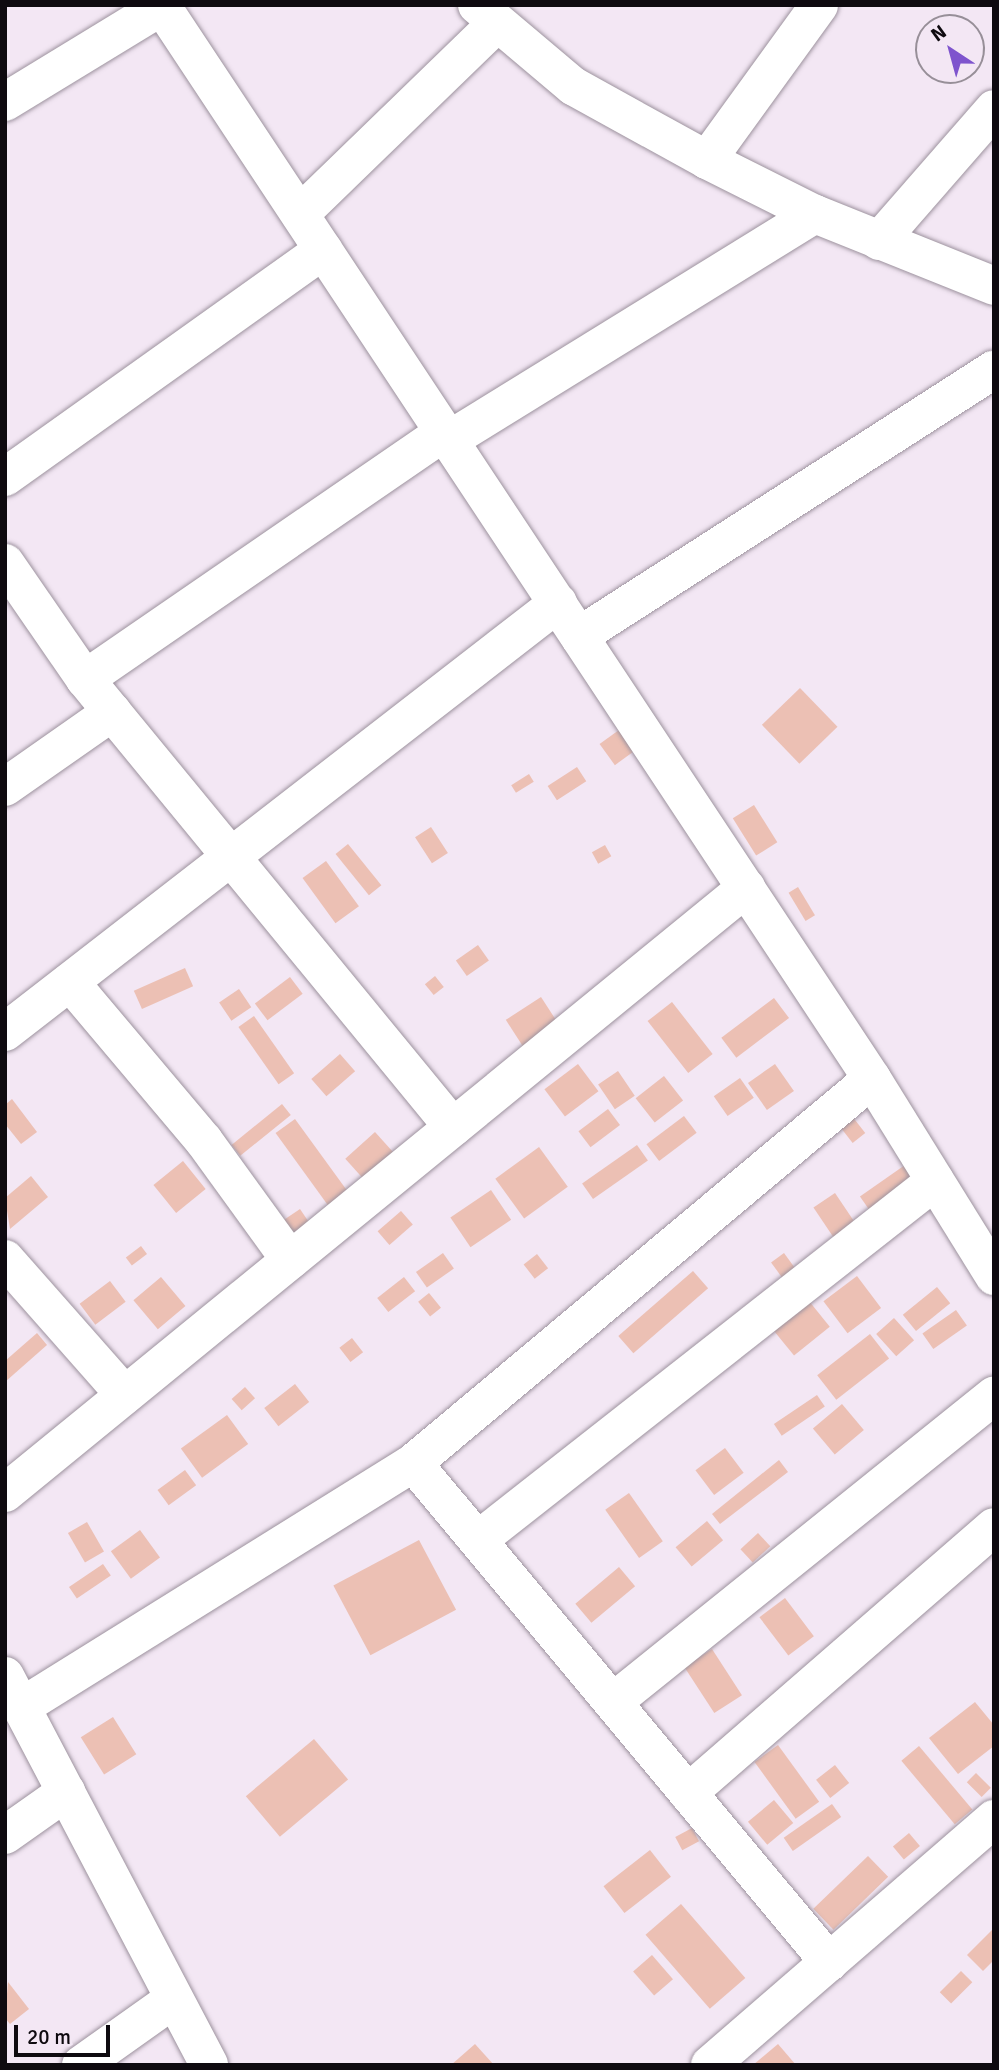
<!DOCTYPE html>
<html>
<head>
<meta charset="utf-8">
<style>
	body { margin:0 }
	#map { position:relative; width:999px; height:2070px; overflow:hidden; background:#f3e7f4; font-family:Signika,sans-serif }
	div>[style] { position:absolute }
	.building>* { inset:0; background:#ecc0b4; transform-origin:0 0 }
	.roads { filter:drop-shadow(0 0 2px #9d929e) drop-shadow(0 0 2px #9d929e) }
	.minor>* { height:38px; margin:-19px; padding:0 19px; transform-origin:19px; border-radius:19px; background:#fff }
	span { translate:-50% -50%; white-space:nowrap; text-align:center; line-height:1.15; -webkit-text-stroke:7px #f3e7f4; paint-order:stroke }
	.frame { position:absolute; inset:0; border:7px solid #0e0a0f; pointer-events:none }
	.north { position:absolute; left:915px; top:14px; width:70px; height:70px; box-sizing:border-box; background:#f3e7f4; border:2px solid #978f98; border-radius:50%; rotate:324deg; font-size:19px; font-weight:700; line-height:28px; text-align:center; color:#0e0a0f }
	.north::after { content:''; display:block; margin:auto; width:24px; height:32px; background:#7e54cd; clip-path:polygon(50% 0,100% 100%,50% 72%,0 100%) }
	.scale { position:absolute; left:14px; top:2025px; width:96px; height:32px; box-sizing:border-box; border:4px solid #0e0a0f; border-top:0; padding-left:9px; font-size:21px; line-height:24px; white-space:nowrap; color:#0e0a0f; -webkit-text-stroke:5px #f3e7f4; paint-order:stroke }
</style>
</head>
<body>
<div id="map">
	<div class="building">
		<i style="left:800px;top:688px;width:54px;height:53px;rotate:46deg"></i>
		<i style="left:619px;top:730px;width:26px;height:24px;rotate:54deg"></i>
		<i style="left:577px;top:767px;width:17px;height:35px;rotate:57deg"></i>
		<i style="left:529px;top:774px;width:9px;height:21px;rotate:58deg"></i>
		<i style="left:754px;top:805px;width:44px;height:25px;rotate:58deg"></i>
		<i style="left:431px;top:827px;width:31px;height:19px;rotate:57deg"></i>
		<i style="left:348px;top:844px;width:53px;height:16px;rotate:51deg"></i>
		<i style="left:605px;top:845px;width:13px;height:15px;rotate:61deg"></i>
		<i style="left:326px;top:861px;width:56px;height:29px;rotate:54deg"></i>
		<i style="left:798px;top:887px;width:33px;height:11px;rotate:59deg"></i>
		<i style="left:478px;top:945px;width:19px;height:27px;rotate:55deg"></i>
		<i style="left:185px;top:968px;width:20px;height:56px;rotate:66deg"></i>
		<i style="left:435px;top:976px;width:14px;height:13px;rotate:51deg"></i>
		<i style="left:290px;top:977px;width:21px;height:44px;rotate:53deg"></i>
		<i style="left:239px;top:989px;width:22px;height:24px;rotate:56deg"></i>
		<i style="left:541px;top:997px;width:37px;height:42px;rotate:57deg"></i>
		<i style="left:774px;top:998px;width:25px;height:66px;rotate:53deg"></i>
		<i style="left:672px;top:1002px;width:66px;height:31px;rotate:52deg"></i>
		<i style="left:254px;top:1016px;width:70px;height:19px;rotate:55deg"></i>
		<i style="left:340px;top:1054px;width:23px;height:38px;rotate:49deg"></i>
		<i style="left:578px;top:1064px;width:34px;height:42px;rotate:53deg"></i>
		<i style="left:775px;top:1064px;width:33px;height:33px;rotate:55deg"></i>
		<i style="left:618px;top:1071px;width:30px;height:24px;rotate:56deg"></i>
		<i style="left:664px;top:1076px;width:31px;height:36px;rotate:52deg"></i>
		<i style="left:740px;top:1078px;width:24px;height:32px;rotate:55deg"></i>
		<i style="clip-path:polygon(12px 1099px,37px 1132px,21px 1144px,5px 1124px,5px 1105px)"></i>
		<i style="left:282px;top:1104px;width:14px;height:65px;rotate:51deg"></i>
		<i style="left:608px;top:1109px;width:20px;height:37px;rotate:53deg"></i>
		<i style="left:848px;top:1111px;width:28px;height:16px;rotate:52deg"></i>
		<i style="left:684px;top:1116px;width:21px;height:47px;rotate:53deg"></i>
		<i style="left:295px;top:1119px;width:94px;height:24px;rotate:54deg"></i>
		<i style="left:375px;top:1132px;width:36px;height:40px;rotate:48deg"></i>
		<i style="left:637px;top:1145px;width:19px;height:67px;rotate:55deg"></i>
		<i style="left:539px;top:1147px;width:49px;height:54px;rotate:54deg"></i>
		<i style="left:183px;top:1161px;width:36px;height:38px;rotate:51deg"></i>
		<i style="left:905px;top:1165px;width:21px;height:55px;rotate:55deg"></i>
		<i style="clip-path:polygon(31px 1176px,48px 1197px,10px 1229px,5px 1198px)"></i>
		<i style="left:491px;top:1190px;width:36px;height:49px;rotate:56deg"></i>
		<i style="left:835px;top:1193px;width:37px;height:26px;rotate:56deg"></i>
		<i style="left:300px;top:1209px;width:22px;height:21px;rotate:56deg"></i>
		<i style="left:401px;top:1211px;width:18px;height:31px;rotate:49deg"></i>
		<i style="left:141px;top:1246px;width:10px;height:19px;rotate:53deg"></i>
		<i style="left:443px;top:1253px;width:19px;height:33px;rotate:55deg"></i>
		<i style="left:784px;top:1253px;width:22px;height:16px;rotate:54deg"></i>
		<i style="left:537px;top:1254px;width:18px;height:17px;rotate:52deg"></i>
		<i style="left:693px;top:1271px;width:23px;height:99px;rotate:49deg"></i>
		<i style="left:857px;top:1276px;width:40px;height:42px;rotate:53deg"></i>
		<i style="left:161px;top:1277px;width:38px;height:36px;rotate:50deg"></i>
		<i style="left:404px;top:1277px;width:18px;height:34px;rotate:52deg"></i>
		<i style="left:110px;top:1281px;width:26px;height:38px;rotate:53deg"></i>
		<i style="left:937px;top:1287px;width:21px;height:44px;rotate:51deg"></i>
		<i style="left:429px;top:1293px;width:19px;height:14px;rotate:51deg"></i>
		<i style="left:809px;top:1301px;width:33px;height:46px;rotate:51deg"></i>
		<i style="left:956px;top:1310px;width:19px;height:41px;rotate:55deg"></i>
		<i style="left:894px;top:1318px;width:30px;height:24px;rotate:48deg"></i>
		<i style="clip-path:polygon(37px 1333px,47px 1345px,5px 1382px,5px 1361px)"></i>
		<i style="left:870px;top:1334px;width:31px;height:67px;rotate:52deg"></i>
		<i style="left:352px;top:1338px;width:18px;height:16px;rotate:52deg"></i>
		<i style="left:295px;top:1384px;width:23px;height:39px;rotate:52deg"></i>
		<i style="left:245px;top:1387px;width:15px;height:18px;rotate:48deg"></i>
		<i style="left:817px;top:1395px;width:14px;height:52px;rotate:56deg"></i>
		<i style="left:842px;top:1404px;width:34px;height:38px;rotate:50deg"></i>
		<i style="left:227px;top:1415px;width:36px;height:57px;rotate:54deg"></i>
		<i style="left:725px;top:1448px;width:31px;height:37px;rotate:53deg"></i>
		<i style="clip-path:polygon(779px 1460px,788px 1472px,720px 1524px,712px 1514px)"></i>
		<i style="left:185px;top:1470px;width:19px;height:34px;rotate:54deg"></i>
		<i style="left:629px;top:1493px;width:59px;height:29px;rotate:55deg"></i>
		<i style="left:707px;top:1521px;width:25px;height:41px;rotate:50deg"></i>
		<i style="left:87px;top:1522px;width:34px;height:22px;rotate:60deg"></i>
		<i style="left:140px;top:1530px;width:34px;height:36px;rotate:54deg"></i>
		<i style="left:758px;top:1533px;width:18px;height:24px;rotate:47deg"></i>
		<i style="left:419px;top:1540px;width:79px;height:97px;rotate:62deg"></i>
		<i style="left:103px;top:1564px;width:14px;height:41px;rotate:56deg"></i>
		<i style="left:619px;top:1567px;width:25px;height:57px;rotate:50deg"></i>
		<i style="left:785px;top:1598px;width:48px;height:32px;rotate:53deg"></i>
		<i style="left:712px;top:1649px;width:55px;height:33px;rotate:57deg"></i>
		<i style="clip-path:polygon(975px 1702px,994px 1725px,994px 1746px,958px 1774px,929px 1738px)"></i>
		<i style="left:113px;top:1717px;width:44px;height:38px;rotate:58deg"></i>
		<i style="left:314px;top:1739px;width:53px;height:89px;rotate:50deg"></i>
		<i style="left:778px;top:1745px;width:70px;height:29px;rotate:54deg"></i>
		<i style="left:919px;top:1746px;width:83px;height:23px;rotate:50deg"></i>
		<i style="left:835px;top:1765px;width:23px;height:24px;rotate:52deg"></i>
		<i style="left:976px;top:1773px;width:21px;height:13px;rotate:45deg"></i>
		<i style="left:774px;top:1800px;width:30px;height:34px;rotate:50deg"></i>
		<i style="left:832px;top:1804px;width:16px;height:59px;rotate:55deg"></i>
		<i style="left:692px;top:1828px;width:15px;height:19px;rotate:62deg"></i>
		<i style="left:909px;top:1833px;width:17px;height:21px;rotate:50deg"></i>
		<i style="left:650px;top:1850px;width:34px;height:59px;rotate:52deg"></i>
		<i style="left:868px;top:1856px;width:29px;height:76px;rotate:46deg"></i>
		<i style="left:681px;top:1904px;width:98px;height:47px;rotate:49deg"></i>
		<i style="clip-path:polygon(994px 1928px,994px 1960px,983px 1971px,967px 1955px)"></i>
		<i style="left:652px;top:1955px;width:32px;height:25px;rotate:49deg"></i>
		<i style="left:961px;top:1971px;width:16px;height:30px;rotate:45deg"></i>
		<i style="clip-path:polygon(8px 1982px,29px 2009px,10px 2024px,5px 2018px)"></i>
		<i style="clip-path:polygon(475px 2044px,494px 2065px,451px 2065px)"></i>
		<i style="clip-path:polygon(778px 2044px,796px 2065px,753px 2065px)"></i>
	</div>
	<div class="roads">
		<div class="minor">
			<i style="left:161px;top:5px;width:1288px;rotate:56.49deg"></i>
			<i style="left:872px;top:1079px;width:232px;rotate:58.2deg"></i>
			<i style="left:477px;top:5px;width:126px;rotate:40.2deg"></i>
			<i style="left:573px;top:86px;width:153px;rotate:28.9deg"></i>
			<i style="left:707px;top:160px;width:121px;rotate:26.6deg"></i>
			<i style="left:815px;top:214px;width:193px;rotate:21.9deg"></i>
			<i style="left:5px;top:102px;width:184px;rotate:-31.4deg"></i>
			<i style="left:707px;top:160px;width:191px;rotate:-54.1deg"></i>
			<i style="left:300px;top:214px;width:273px;rotate:-44.1deg"></i>
			<i style="left:879px;top:241px;width:175px;rotate:-48.9deg"></i>
			<i style="left:449px;top:440px;width:430px;rotate:-31.7deg"></i>
			<i style="left:5px;top:477px;width:391px;rotate:-35.5deg"></i>
			<i style="left:5px;top:563px;width:141px;rotate:55.4deg"></i>
			<i style="left:85px;top:679px;width:580px;rotate:50.6deg"></i>
			<i style="left:579px;top:636px;width:493px;rotate:-32.7deg"></i>
			<i style="left:85px;top:679px;width:436px;rotate:-34.5deg"></i>
			<i style="left:5px;top:787px;width:131px;rotate:-35deg"></i>
			<i style="left:70px;top:982px;width:208px;rotate:49.9deg"></i>
			<i style="left:204px;top:1141px;width:147px;rotate:54.1deg"></i>
			<i style="left:5px;top:1032px;width:700px;rotate:-37.8deg"></i>
			<i style="left:5px;top:1259px;width:181px;rotate:48.6deg"></i>
			<i style="left:413px;top:1463px;width:650px;rotate:50.18deg"></i>
			<i style="left:5px;top:1493px;width:957px;rotate:-39.23deg"></i>
			<i style="left:478px;top:1540px;width:581px;rotate:-38.15deg"></i>
			<i style="left:5px;top:1676px;width:439px;rotate:62.3deg"></i>
			<i style="left:613px;top:1702px;width:489px;rotate:-38.8deg"></i>
			<i style="left:21px;top:1707px;width:462px;rotate:-31.9deg"></i>
			<i style="left:413px;top:1463px;width:598px;rotate:-39.92deg"></i>
			<i style="left:688px;top:1793px;width:405px;rotate:-41deg"></i>
			<i style="left:5px;top:1835px;width:75px;rotate:-35.2deg"></i>
			<i style="left:81px;top:2065px;width:114px;rotate:-35.4deg"></i>
			<i style="left:710px;top:2065px;width:376px;rotate:-40.9deg"></i>
		</div>
	</div>
	<div class="frame"></div>
	<div class="north">N</div>
	<div class="scale">20 m</div>
</div>
</body>
</html>
